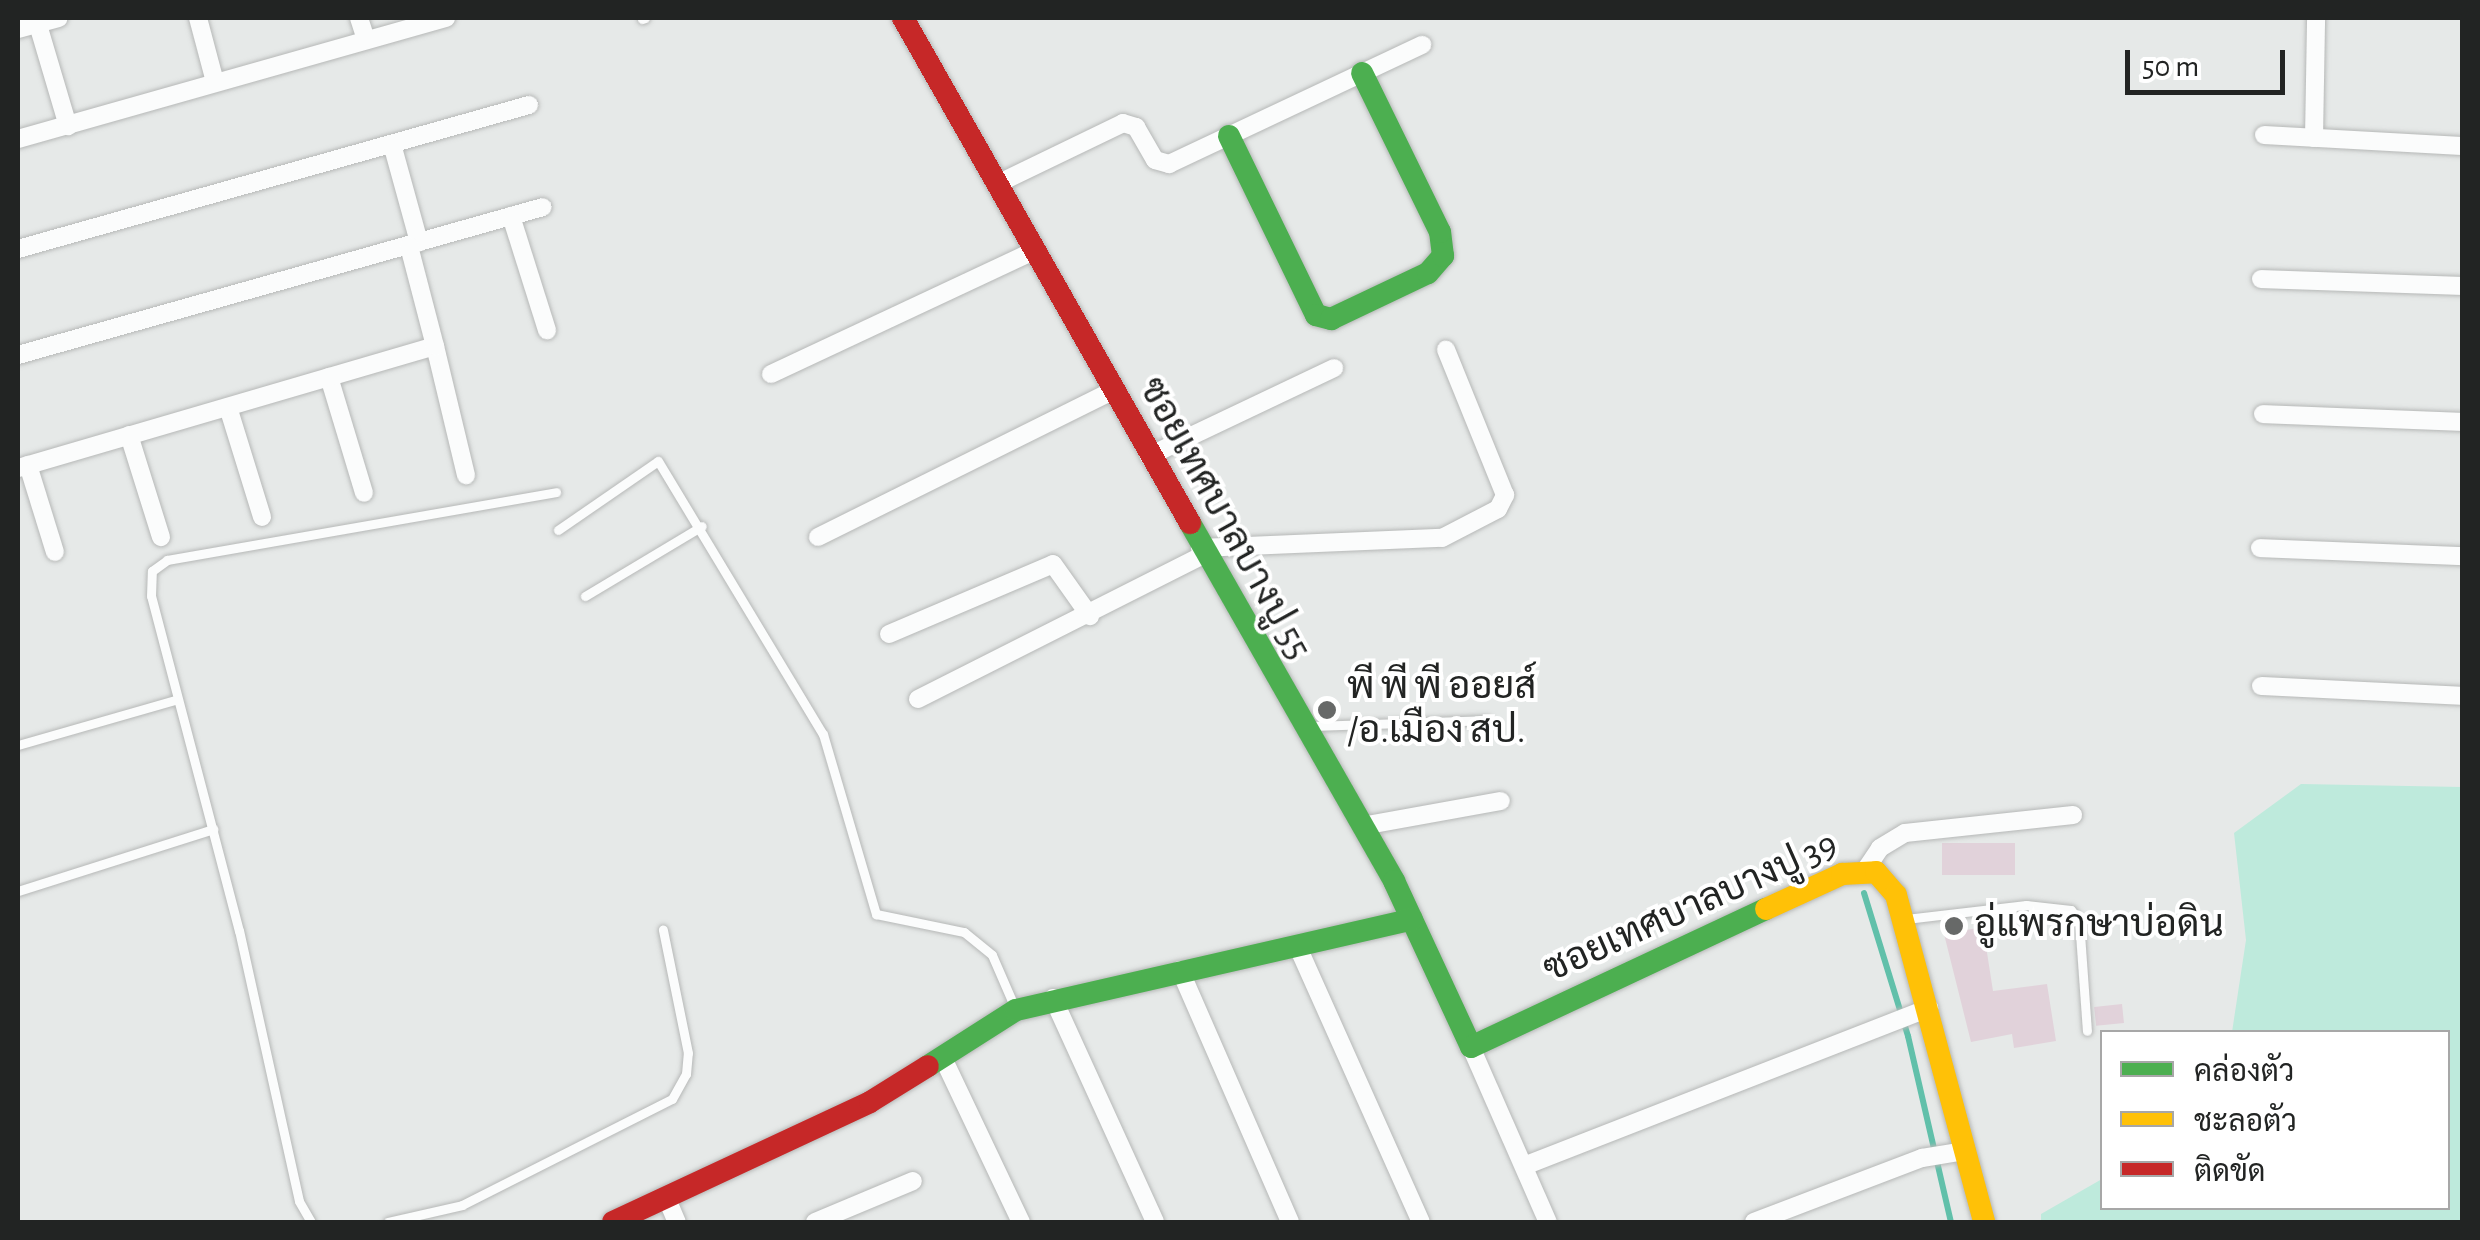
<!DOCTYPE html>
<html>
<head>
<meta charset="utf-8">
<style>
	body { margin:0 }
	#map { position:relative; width:2480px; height:1240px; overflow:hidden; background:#e6e9e8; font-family:"Alegreya Sans",Sarabun,sans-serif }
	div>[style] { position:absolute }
	.green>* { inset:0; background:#beeadc }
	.stream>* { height:6px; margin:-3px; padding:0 3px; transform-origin:3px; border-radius:3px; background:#61c0aa }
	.building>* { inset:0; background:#e1d2da; transform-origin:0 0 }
	.roads { filter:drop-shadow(0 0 2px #b6b8b7) drop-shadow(0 0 2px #b6b8b7) }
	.lane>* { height:9px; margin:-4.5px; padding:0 4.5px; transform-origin:4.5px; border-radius:4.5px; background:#fbfcfc }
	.street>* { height:18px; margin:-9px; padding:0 9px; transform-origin:9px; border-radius:9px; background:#fbfcfc }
	.fast>* { height:22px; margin:-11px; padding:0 11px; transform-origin:11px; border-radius:11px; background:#4caf50 }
	.slow>* { height:22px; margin:-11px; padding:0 11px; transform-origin:11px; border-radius:11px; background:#ffc107 }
	.jam>* { height:22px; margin:-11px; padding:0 11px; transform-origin:11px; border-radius:11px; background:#c62828 }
	.dots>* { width:28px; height:28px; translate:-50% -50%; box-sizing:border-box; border:5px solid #fff; border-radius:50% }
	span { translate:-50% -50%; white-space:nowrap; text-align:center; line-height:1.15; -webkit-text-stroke:8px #fff; paint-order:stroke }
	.street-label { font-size:38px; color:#222423 }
	.poi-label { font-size:38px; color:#222423 }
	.left { translate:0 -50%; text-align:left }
	.frame { position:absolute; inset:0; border:20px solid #222423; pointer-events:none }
	.legend { position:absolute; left:2100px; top:1030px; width:350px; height:180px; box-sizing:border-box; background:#fff; border:2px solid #a7a7a7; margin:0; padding:12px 18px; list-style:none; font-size:30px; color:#222423 }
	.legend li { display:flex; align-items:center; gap:20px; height:50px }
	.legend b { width:50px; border:2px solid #a7a7a7 }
	.scale { position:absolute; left:2125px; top:50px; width:160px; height:45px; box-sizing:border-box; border:5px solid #222423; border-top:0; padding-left:12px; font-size:30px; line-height:35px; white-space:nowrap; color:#222423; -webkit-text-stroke:8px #fff; paint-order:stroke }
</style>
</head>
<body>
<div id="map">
	<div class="green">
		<i style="clip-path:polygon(2301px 784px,2462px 787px,2462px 1222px,2041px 1222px,2041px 1214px,2102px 1179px,2102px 1208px,2448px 1208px,2448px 1032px,2232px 1032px,2246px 940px,2234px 833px)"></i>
	</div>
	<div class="stream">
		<i style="left:1864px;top:893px;width:150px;rotate:72.9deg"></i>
		<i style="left:1908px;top:1036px;width:191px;rotate:77deg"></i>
	</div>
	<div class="building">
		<i style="left:2015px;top:843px;width:32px;height:73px;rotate:90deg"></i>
		<i style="clip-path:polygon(1983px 927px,1993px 991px,2047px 984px,2056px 1041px,2014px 1048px,2012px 1034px,1971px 1042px,1944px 934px)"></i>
		<i style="left:2122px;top:1004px;width:19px;height:28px;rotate:84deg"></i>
	</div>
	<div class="roads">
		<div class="lane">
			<i style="left:642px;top:19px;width:3px;rotate:-18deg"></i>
			<i style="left:558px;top:530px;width:121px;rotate:-34.6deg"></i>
			<i style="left:658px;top:461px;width:319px;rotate:58.9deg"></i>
			<i style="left:823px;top:734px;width:188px;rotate:73.6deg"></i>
			<i style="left:876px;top:914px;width:90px;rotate:11.6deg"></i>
			<i style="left:964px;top:932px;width:36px;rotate:39deg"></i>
			<i style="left:992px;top:955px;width:58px;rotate:66.5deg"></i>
			<i style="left:585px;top:596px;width:136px;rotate:-30.9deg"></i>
			<i style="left:1309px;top:726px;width:178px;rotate:-1.9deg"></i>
			<i style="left:18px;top:745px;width:166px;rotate:-16deg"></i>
			<i style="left:18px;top:891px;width:205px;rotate:-17.6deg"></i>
			<i style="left:1906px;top:919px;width:121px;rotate:-6.7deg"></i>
			<i style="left:2026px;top:905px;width:45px;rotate:6.3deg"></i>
			<i style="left:2071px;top:910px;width:13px;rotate:51deg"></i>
			<i style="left:2079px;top:920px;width:111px;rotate:85.9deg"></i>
			<i style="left:311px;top:1222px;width:24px;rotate:-120deg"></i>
			<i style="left:299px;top:1201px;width:277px;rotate:-102.5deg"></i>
			<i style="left:239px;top:931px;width:346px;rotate:-104.7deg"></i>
			<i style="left:151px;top:596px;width:25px;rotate:-88deg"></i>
			<i style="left:152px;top:571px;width:19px;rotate:-36deg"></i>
			<i style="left:167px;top:560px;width:395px;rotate:-9.9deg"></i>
			<i style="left:388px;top:1222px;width:76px;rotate:-12.9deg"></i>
			<i style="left:462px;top:1205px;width:235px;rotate:-26.8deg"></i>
			<i style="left:672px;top:1099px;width:29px;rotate:-61deg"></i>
			<i style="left:686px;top:1074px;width:21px;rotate:-85deg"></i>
			<i style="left:688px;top:1053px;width:126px;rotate:-101.5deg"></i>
		</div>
		<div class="street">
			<i style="left:36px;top:18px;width:113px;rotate:73.5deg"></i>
			<i style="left:198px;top:18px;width:66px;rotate:75.1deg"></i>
			<i style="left:359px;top:18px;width:23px;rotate:72deg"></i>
			<i style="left:18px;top:29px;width:42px;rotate:-15deg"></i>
			<i style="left:2264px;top:135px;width:198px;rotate:3.2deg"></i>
			<i style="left:2314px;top:138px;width:120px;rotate:-89deg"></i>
			<i style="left:18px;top:139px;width:445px;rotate:-15.8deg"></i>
			<i style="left:392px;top:144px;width:102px;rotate:74.6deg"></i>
			<i style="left:997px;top:184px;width:140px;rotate:-25.8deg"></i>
			<i style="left:1123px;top:123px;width:14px;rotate:17deg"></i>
			<i style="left:1136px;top:127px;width:38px;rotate:60deg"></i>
			<i style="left:1155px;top:160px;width:15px;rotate:16deg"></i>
			<i style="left:1169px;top:164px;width:280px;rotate:-25.2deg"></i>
			<i style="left:511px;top:216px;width:120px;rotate:72.5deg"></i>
			<i style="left:18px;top:249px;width:531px;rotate:-15.74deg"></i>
			<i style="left:2261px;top:279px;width:201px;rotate:2deg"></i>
			<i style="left:435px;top:346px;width:133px;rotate:76.5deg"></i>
			<i style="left:18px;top:355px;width:545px;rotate:-15.74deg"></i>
			<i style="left:771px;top:374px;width:289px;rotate:-25.1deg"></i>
			<i style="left:329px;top:377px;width:121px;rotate:73.2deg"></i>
			<i style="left:228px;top:407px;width:115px;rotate:72.8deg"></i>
			<i style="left:2263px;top:414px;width:199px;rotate:2.3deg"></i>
			<i style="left:129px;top:435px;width:107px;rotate:72.6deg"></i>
			<i style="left:1149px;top:456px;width:205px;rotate:-25.4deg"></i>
			<i style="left:28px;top:465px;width:91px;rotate:72.8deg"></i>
			<i style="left:18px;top:468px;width:434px;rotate:-16.3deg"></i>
			<i style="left:435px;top:346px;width:103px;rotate:-104.6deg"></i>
			<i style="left:818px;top:537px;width:328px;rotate:-26.4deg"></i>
			<i style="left:1200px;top:548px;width:242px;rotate:-2.4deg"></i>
			<i style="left:1442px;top:538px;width:63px;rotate:-27.4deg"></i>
			<i style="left:1498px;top:509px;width:16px;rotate:-63deg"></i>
			<i style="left:1505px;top:495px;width:157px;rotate:-112.1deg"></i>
			<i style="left:2260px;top:548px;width:202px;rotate:2.3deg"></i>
			<i style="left:889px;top:634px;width:178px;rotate:-23.1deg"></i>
			<i style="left:1053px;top:564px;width:64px;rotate:54.6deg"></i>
			<i style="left:2261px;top:686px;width:201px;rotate:2.8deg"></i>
			<i style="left:918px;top:699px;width:319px;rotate:-26.8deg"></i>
			<i style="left:1362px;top:826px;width:141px;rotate:-10.2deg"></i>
			<i style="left:1866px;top:869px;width:25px;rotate:-56deg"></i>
			<i style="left:1880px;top:848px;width:29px;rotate:-31deg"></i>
			<i style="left:1905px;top:833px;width:169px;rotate:-6.1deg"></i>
			<i style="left:1297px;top:945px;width:303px;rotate:65.9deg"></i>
			<i style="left:1180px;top:970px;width:275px;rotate:66.4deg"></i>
			<i style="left:1053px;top:998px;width:246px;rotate:65.5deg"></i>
			<i style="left:1471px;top:1047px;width:191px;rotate:66.3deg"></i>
			<i style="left:943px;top:1058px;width:182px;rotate:64.6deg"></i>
			<i style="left:1524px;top:1166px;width:435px;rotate:-21.3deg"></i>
			<i style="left:667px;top:1199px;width:25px;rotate:67deg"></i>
			<i style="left:815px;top:1222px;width:106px;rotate:-22.7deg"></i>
			<i style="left:1754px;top:1222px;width:180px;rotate:-20.9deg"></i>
			<i style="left:1922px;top:1158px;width:44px;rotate:-9.2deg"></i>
		</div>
		<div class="fast">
			<i style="left:1229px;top:136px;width:199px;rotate:64.1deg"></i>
			<i style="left:1316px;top:315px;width:16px;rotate:15deg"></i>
			<i style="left:1331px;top:319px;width:107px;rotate:-25.4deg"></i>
			<i style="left:1428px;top:273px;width:23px;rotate:-49deg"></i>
			<i style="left:1443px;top:256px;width:24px;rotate:-97deg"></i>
			<i style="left:1440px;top:232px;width:177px;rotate:-116.1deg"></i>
			<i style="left:1190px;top:523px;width:412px;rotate:60.3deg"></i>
			<i style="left:1394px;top:881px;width:183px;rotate:65.1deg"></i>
			<i style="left:1471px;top:1047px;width:326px;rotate:-25.1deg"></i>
			<i style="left:928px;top:1066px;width:104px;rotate:-32.5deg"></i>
			<i style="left:1016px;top:1010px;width:406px;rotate:-12.9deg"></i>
		</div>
		<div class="slow">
			<i style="left:1766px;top:909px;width:84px;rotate:-24.7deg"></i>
			<i style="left:1842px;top:874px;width:34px;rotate:-3deg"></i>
			<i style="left:1876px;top:872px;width:30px;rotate:49deg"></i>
			<i style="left:1896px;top:895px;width:339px;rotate:74.9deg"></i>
		</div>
		<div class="jam">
			<i style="left:903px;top:18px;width:581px;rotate:60.39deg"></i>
			<i style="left:613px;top:1222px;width:284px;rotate:-25deg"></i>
			<i style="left:870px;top:1102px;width:68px;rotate:-31.8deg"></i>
		</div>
	</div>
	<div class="dots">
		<i style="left:1327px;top:710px;background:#676968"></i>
		<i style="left:1954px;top:926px;background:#676968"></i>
	</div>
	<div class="street-label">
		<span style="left:1224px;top:519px;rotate:61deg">ซอยเทศบาลบางปู 55</span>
		<span style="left:1691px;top:908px;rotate:-24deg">ซอยเทศบาลบางปู 39</span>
	</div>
	<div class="poi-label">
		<span class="left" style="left:1347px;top:710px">พี พี พี ออยส์<br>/อ.เมือง สป.</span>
		<span class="left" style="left:1974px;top:926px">อู่แพรกษาบ่อดิน</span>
	</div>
	<div class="frame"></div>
	<ul class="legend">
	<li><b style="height:12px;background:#4caf50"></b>คล่องตัว</li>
	<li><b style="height:12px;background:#ffc107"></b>ชะลอตัว</li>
	<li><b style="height:12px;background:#c62828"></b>ติดขัด</li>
	</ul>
	<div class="scale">50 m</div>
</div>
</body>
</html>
